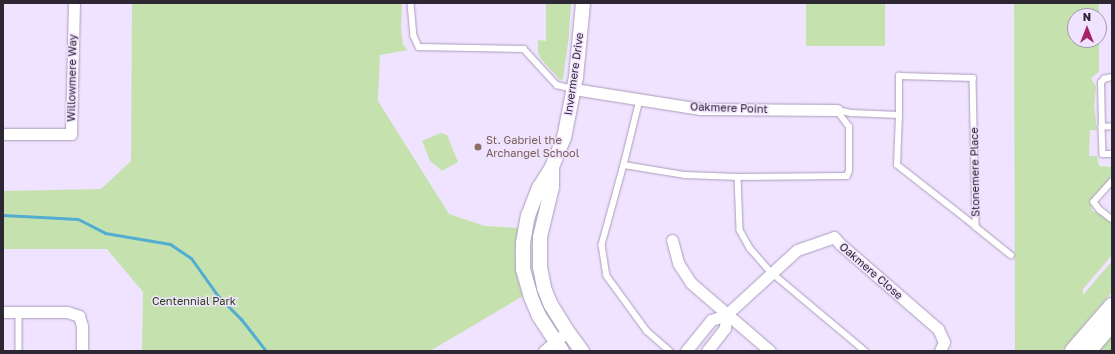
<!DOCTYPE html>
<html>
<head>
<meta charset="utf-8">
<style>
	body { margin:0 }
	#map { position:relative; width:1115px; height:354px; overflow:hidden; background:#f0e3ff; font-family:"Golos Text",sans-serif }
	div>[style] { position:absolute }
	.green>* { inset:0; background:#c5e2ae; transform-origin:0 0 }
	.stream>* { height:3px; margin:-1.5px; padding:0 1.5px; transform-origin:1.5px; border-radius:1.5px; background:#52add1 }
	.roads { filter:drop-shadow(0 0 1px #ab9cbc) drop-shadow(0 0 1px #ab9cbc) }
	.service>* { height:5.5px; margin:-2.75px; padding:0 2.75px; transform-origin:2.75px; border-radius:2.75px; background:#fff }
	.minor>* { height:11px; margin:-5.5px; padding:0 5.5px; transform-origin:5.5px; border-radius:5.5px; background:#fff }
	.tertiary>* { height:14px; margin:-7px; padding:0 7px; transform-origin:7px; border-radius:7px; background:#fff }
	.secondary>* { height:16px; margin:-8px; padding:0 8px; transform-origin:8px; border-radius:8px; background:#fff }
	.dots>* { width:11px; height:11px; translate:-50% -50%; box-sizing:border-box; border:2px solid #f0e3ff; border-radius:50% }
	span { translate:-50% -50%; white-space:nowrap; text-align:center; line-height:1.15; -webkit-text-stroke:3px #f0e3ff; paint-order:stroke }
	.street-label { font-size:11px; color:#2d2734 }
	.education-label { font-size:11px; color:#785e54 }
	.left { translate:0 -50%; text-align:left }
	.park-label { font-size:11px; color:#273e0d }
	.frame { position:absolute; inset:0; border:4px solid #2d2734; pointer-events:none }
	.north { position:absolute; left:1067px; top:8px; width:40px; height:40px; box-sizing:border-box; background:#f0e3ff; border:1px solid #a298ae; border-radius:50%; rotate:0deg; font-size:11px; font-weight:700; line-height:16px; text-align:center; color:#2d2734 }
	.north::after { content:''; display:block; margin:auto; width:14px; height:18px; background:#a82065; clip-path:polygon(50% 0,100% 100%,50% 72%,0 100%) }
</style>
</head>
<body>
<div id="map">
	<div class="green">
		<i style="clip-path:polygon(132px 3px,402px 3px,401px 29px,403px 45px,408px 50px,380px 55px,378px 101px,449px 214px,485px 226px,518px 228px,515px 253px,517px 278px,523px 296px,430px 351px,142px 351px,143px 292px,107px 249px,3px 249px,3px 191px,101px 189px,131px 161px)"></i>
		<i style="clip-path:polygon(546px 3px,571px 3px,569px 36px,563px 79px,560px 80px,541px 59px,538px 52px,538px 40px,546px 41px)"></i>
		<i style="left:806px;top:3px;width:79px;height:43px"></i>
		<i style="clip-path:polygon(1014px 3px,1099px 3px,1099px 16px,1075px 16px,1075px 40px,1099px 40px,1099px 72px,1091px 78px,1096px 87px,1094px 106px,1097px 130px,1090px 130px,1089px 156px,1097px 156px,1099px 166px,1112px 167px,1112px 175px,1091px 202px,1092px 211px,1101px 214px,1112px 223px,1112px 255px,1083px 289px,1083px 295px,1112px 261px,1112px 292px,1062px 351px,1015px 351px)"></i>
		<i style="clip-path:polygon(441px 133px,447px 135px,458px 162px,442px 171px,430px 161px,422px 141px)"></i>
		<i style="clip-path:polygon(1112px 335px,1112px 351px,1098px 351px)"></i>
	</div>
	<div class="stream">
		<i style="left:3px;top:215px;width:75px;rotate:3.1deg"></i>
		<i style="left:78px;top:219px;width:30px;rotate:27deg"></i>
		<i style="left:105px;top:233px;width:66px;rotate:9.6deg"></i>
		<i style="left:170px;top:244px;width:25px;rotate:34deg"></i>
		<i style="left:191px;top:258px;width:47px;rotate:54.6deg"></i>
		<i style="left:218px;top:296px;width:33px;rotate:45deg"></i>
		<i style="left:241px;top:319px;width:41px;rotate:52deg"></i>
	</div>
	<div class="roads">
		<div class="service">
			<i style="left:411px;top:3px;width:33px;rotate:85deg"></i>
			<i style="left:414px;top:36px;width:12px;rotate:66deg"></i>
			<i style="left:419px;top:47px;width:105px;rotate:1.1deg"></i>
			<i style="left:524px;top:49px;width:49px;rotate:47.5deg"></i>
			<i style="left:557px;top:85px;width:16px;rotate:14deg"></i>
			<i style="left:640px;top:100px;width:67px;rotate:103.8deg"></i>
			<i style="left:624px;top:165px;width:62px;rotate:9.3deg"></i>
			<i style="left:685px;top:175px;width:53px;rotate:2.2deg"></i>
			<i style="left:738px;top:177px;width:109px;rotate:-0.5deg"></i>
			<i style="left:847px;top:176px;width:5px;rotate:-68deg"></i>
			<i style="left:849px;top:171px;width:44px;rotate:-90deg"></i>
			<i style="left:849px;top:127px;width:20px;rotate:-127deg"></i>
			<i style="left:837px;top:110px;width:14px;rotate:12deg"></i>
			<i style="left:851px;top:113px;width:48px;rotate:2.4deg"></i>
			<i style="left:899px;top:115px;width:39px;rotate:-90deg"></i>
			<i style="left:899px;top:76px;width:74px;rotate:1.5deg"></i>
			<i style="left:973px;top:78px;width:149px;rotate:88.8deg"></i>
			<i style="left:976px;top:227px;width:100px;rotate:-141.9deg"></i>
			<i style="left:897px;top:165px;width:50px;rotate:-87.7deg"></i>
			<i style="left:1102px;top:127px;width:44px;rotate:-91.3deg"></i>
			<i style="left:1101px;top:83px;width:5px;rotate:-53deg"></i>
			<i style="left:1104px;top:79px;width:8px;rotate:-14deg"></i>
			<i style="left:1112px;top:127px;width:10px;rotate:180deg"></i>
			<i style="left:1102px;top:127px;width:27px;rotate:88deg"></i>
			<i style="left:1103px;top:154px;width:9px"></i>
			<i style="left:624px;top:165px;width:83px;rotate:105.4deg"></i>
			<i style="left:602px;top:245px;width:31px;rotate:81deg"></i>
			<i style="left:607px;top:276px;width:68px;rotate:54deg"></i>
			<i style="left:647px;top:331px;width:30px;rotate:41deg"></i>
			<i style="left:738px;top:177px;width:53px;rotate:87.8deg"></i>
			<i style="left:740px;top:230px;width:21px;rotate:61deg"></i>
			<i style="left:750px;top:248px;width:32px;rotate:49deg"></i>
			<i style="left:771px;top:272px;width:123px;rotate:40deg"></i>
			<i style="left:1112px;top:182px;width:27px;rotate:132deg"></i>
			<i style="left:1094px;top:202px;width:10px;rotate:53deg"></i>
			<i style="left:1100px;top:210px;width:15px;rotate:37deg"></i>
			<i style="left:976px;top:227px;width:45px;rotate:38.7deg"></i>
			<i style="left:19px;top:312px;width:39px;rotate:90deg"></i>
		</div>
		<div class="minor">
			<i style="left:574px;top:89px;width:128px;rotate:9deg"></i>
			<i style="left:700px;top:109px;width:137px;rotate:0.4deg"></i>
			<i style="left:3px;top:134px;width:68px"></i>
			<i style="left:71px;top:134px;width:131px;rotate:-88.7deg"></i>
			<i style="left:672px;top:240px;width:24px;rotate:75deg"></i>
			<i style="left:678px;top:263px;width:24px;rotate:57deg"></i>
			<i style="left:691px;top:283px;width:104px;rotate:40.7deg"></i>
			<i style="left:3px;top:312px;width:64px"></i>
			<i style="left:67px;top:312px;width:13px;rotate:18deg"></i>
			<i style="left:79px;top:316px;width:10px;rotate:73deg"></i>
			<i style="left:82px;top:326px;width:25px;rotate:90deg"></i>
			<i style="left:544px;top:351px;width:23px;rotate:-40deg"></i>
			<i style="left:686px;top:351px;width:40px;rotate:-51deg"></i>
			<i style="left:711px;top:320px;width:16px;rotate:-18deg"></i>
			<i style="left:726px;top:315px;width:96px;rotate:-42.5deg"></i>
			<i style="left:797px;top:250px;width:39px;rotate:-19deg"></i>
			<i style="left:834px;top:237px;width:9px;rotate:49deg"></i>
			<i style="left:840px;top:244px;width:130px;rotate:40.9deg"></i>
			<i style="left:938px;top:329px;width:14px;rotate:65deg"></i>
			<i style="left:944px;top:342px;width:10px;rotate:114deg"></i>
			<i style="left:707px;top:351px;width:29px;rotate:-52deg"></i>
			<i style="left:725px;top:328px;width:13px;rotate:-86deg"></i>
		</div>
		<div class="tertiary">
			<i style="left:552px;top:168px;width:19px;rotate:90deg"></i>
			<i style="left:552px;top:187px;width:51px;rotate:103.5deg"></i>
			<i style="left:540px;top:237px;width:30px;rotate:90deg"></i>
			<i style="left:540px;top:267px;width:21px;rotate:79deg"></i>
			<i style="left:544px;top:288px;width:18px;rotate:68deg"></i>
			<i style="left:551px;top:305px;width:32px;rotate:58deg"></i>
			<i style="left:568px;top:332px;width:24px;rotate:54deg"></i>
			<i style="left:562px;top:351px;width:42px;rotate:-123.3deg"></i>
			<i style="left:539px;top:316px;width:21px;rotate:-113deg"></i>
			<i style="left:531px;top:297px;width:29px;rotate:-106deg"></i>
			<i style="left:523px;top:269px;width:26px;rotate:-90deg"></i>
			<i style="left:523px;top:243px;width:27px;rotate:-80deg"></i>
			<i style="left:528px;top:216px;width:30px;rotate:-69deg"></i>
			<i style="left:539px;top:188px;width:25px;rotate:-58deg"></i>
			<i style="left:552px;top:167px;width:31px;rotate:-68deg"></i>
			<i style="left:564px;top:138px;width:62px;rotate:-78.9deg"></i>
			<i style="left:576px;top:77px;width:74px;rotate:-84.6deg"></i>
		</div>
		<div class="secondary">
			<i style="left:1073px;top:351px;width:60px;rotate:-49.1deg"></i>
			<i style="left:1088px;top:351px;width:37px;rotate:-49deg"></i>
		</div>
	</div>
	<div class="dots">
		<i style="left:478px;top:147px;background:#8d6e63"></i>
	</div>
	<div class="street-label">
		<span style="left:574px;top:74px;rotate:-82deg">Invermere Drive</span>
		<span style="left:72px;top:78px;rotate:-89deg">Willowmere Way</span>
		<span style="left:729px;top:108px;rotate:2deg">Oakmere Point</span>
		<span style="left:975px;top:172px;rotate:-91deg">Stonemere Place</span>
		<span style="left:871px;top:271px;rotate:41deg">Oakmere Close</span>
	</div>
	<div class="education-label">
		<span class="left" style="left:486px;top:147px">St. Gabriel the<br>Archangel School</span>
	</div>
	<div class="park-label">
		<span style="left:194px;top:301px">Centennial Park</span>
	</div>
	<div class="frame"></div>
	<div class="north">N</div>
</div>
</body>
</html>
